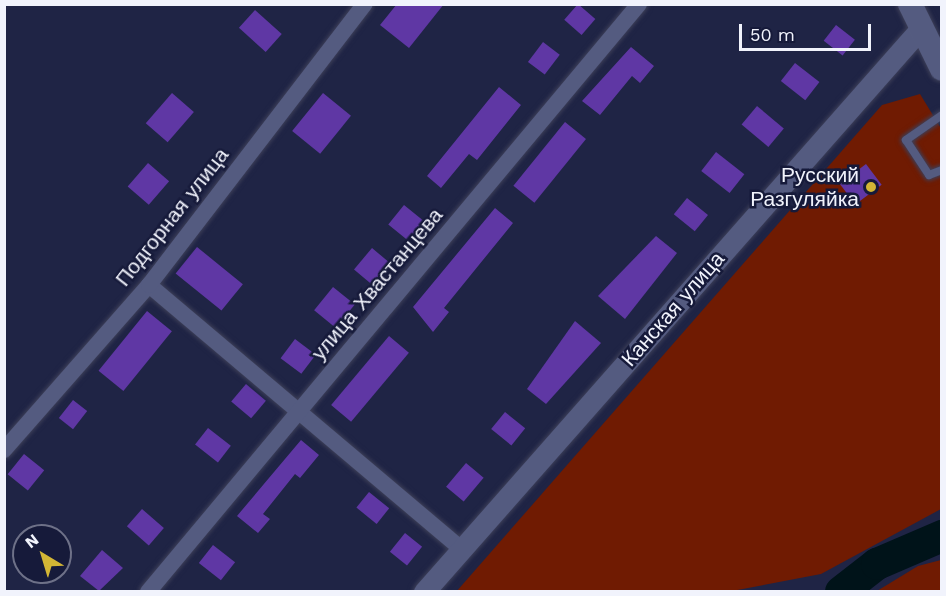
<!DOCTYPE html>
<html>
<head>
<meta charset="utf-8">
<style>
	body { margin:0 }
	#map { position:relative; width:946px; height:596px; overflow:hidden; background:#1f2445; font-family:"Work Sans",sans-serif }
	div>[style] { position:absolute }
	.green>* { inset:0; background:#701b02 }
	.river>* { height:32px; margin:-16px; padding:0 16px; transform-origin:16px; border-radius:16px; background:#001319 }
	.building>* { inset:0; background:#5f37a4; transform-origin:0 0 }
	.roads { filter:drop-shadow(0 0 2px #3d3f58) drop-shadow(0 0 2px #3d3f58) }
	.service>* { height:8px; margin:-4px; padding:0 4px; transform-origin:4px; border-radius:4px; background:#545b80 }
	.minor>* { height:16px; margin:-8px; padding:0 8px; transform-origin:8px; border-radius:8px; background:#545b80 }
	.tertiary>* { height:21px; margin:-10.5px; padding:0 10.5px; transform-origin:10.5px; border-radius:10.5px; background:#545b80 }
	.secondary>* { height:24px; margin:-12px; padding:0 12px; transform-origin:12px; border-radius:12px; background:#545b80 }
	.dots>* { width:16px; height:16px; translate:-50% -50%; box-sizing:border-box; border:3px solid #161a3a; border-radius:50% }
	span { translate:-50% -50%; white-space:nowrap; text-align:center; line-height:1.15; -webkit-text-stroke:5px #161a3a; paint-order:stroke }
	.poi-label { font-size:21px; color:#f1f3fc }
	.right { translate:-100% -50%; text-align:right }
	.street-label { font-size:21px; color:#f1f3fc }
	.frame { position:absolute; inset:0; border:6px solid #f1f3fc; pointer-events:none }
	.north { position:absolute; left:12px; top:524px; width:60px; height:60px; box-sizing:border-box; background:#161a3a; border:2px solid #6e7188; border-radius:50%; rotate:322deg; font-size:16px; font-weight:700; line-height:24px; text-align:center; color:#f1f3fc }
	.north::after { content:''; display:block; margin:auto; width:21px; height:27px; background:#d3b635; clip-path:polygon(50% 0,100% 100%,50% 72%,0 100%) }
	.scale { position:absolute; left:739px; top:24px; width:132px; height:27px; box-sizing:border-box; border:3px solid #f1f3fc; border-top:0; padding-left:8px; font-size:18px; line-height:21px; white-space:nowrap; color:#f1f3fc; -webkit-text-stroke:4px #161a3a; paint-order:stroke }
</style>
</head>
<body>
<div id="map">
	<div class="green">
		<i style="clip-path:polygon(920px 94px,942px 130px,941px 509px,821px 574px,732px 591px,456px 592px,882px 105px)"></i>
		<i style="clip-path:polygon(941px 560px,941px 591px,877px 591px,918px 566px)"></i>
	</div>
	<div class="river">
		<i style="left:841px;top:592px;width:46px;rotate:-37.9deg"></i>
		<i style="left:877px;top:564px;width:71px;rotate:-23.3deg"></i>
	</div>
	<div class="building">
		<i style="clip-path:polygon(397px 4px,444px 4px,409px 48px,380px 25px)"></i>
		<i style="left:578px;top:4px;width:23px;height:21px;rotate:41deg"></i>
		<i style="left:255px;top:10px;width:36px;height:24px;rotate:42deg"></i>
		<i style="left:836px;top:25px;width:24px;height:20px;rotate:38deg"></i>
		<i style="left:543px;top:42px;width:21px;height:25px;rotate:37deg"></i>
		<i style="clip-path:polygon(631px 47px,654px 66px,640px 83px,632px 76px,600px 115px,582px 101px)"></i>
		<i style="left:795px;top:63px;width:31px;height:23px;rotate:38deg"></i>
		<i style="clip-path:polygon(499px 87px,521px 105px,477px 160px,469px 154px,441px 188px,427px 176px)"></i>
		<i style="left:172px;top:93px;width:29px;height:40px;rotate:41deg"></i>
		<i style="left:323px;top:93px;width:36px;height:49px;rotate:39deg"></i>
		<i style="left:757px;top:106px;width:35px;height:24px;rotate:40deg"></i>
		<i style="left:565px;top:122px;width:27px;height:82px;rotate:39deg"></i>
		<i style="left:716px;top:152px;width:36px;height:24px;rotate:38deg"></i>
		<i style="left:148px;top:163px;width:28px;height:31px;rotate:41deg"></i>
		<i style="left:866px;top:164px;width:26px;height:33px;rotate:53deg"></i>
		<i style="left:687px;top:198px;width:27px;height:21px;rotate:39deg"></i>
		<i style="left:404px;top:205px;width:27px;height:25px;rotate:39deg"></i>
		<i style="clip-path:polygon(495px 208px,513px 223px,444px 308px,449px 312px,433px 332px,413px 307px)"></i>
		<i style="clip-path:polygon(656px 236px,677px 253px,625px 319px,598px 296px)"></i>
		<i style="left:197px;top:247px;width:59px;height:34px;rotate:39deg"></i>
		<i style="left:372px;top:248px;width:23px;height:28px;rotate:40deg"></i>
		<i style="left:333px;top:287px;width:28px;height:30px;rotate:39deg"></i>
		<i style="left:147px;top:311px;width:32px;height:77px;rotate:39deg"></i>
		<i style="clip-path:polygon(575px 321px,601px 343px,546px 404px,527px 389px)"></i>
		<i style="left:389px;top:336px;width:26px;height:90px;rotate:40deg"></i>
		<i style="left:295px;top:339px;width:26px;height:24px;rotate:37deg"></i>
		<i style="left:246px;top:384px;width:26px;height:23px;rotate:40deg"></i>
		<i style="left:73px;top:400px;width:18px;height:23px;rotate:38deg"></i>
		<i style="left:505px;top:412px;width:26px;height:22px;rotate:39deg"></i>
		<i style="left:208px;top:428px;width:29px;height:21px;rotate:38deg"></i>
		<i style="clip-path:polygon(301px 440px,319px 455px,300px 478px,295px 474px,263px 514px,270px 519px,258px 533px,237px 516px)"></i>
		<i style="left:24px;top:454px;width:26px;height:26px;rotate:39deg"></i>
		<i style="left:466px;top:463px;width:23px;height:31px;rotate:40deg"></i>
		<i style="left:369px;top:492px;width:26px;height:20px;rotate:39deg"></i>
		<i style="left:142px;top:509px;width:29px;height:23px;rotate:41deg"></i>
		<i style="left:405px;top:533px;width:22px;height:24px;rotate:39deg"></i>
		<i style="left:213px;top:545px;width:28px;height:23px;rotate:38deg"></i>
		<i style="clip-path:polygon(102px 550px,123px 568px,99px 591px,80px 576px)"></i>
	</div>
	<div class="roads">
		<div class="service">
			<i style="left:942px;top:115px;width:44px;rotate:145.2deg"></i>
			<i style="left:906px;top:140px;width:42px;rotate:56.7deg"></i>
			<i style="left:929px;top:175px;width:14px;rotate:-21deg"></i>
		</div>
		<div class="minor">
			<i style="left:149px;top:285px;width:409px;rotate:40.2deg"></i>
			<i style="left:4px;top:450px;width:220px;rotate:-48.7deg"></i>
			<i style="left:149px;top:285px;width:354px;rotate:-52.5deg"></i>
			<i style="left:148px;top:592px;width:766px;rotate:-50.14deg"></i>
		</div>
		<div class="tertiary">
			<i style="left:424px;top:592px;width:752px;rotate:-48.61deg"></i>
		</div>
		<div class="secondary">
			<i style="left:910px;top:4px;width:72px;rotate:63.8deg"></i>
		</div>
	</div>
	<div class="dots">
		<i style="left:871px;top:187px;background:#d3b635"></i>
	</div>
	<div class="poi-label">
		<span class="right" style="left:859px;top:187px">Русский<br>Разгуляйка</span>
	</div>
	<div class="street-label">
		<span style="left:172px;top:217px;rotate:-52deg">Подгорная улица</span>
		<span style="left:377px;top:284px;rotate:-50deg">улица Хвастанцева</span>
		<span style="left:673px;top:309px;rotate:-49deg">Канская улица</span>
	</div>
	<div class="frame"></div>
	<div class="north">N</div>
	<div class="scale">50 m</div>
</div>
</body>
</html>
